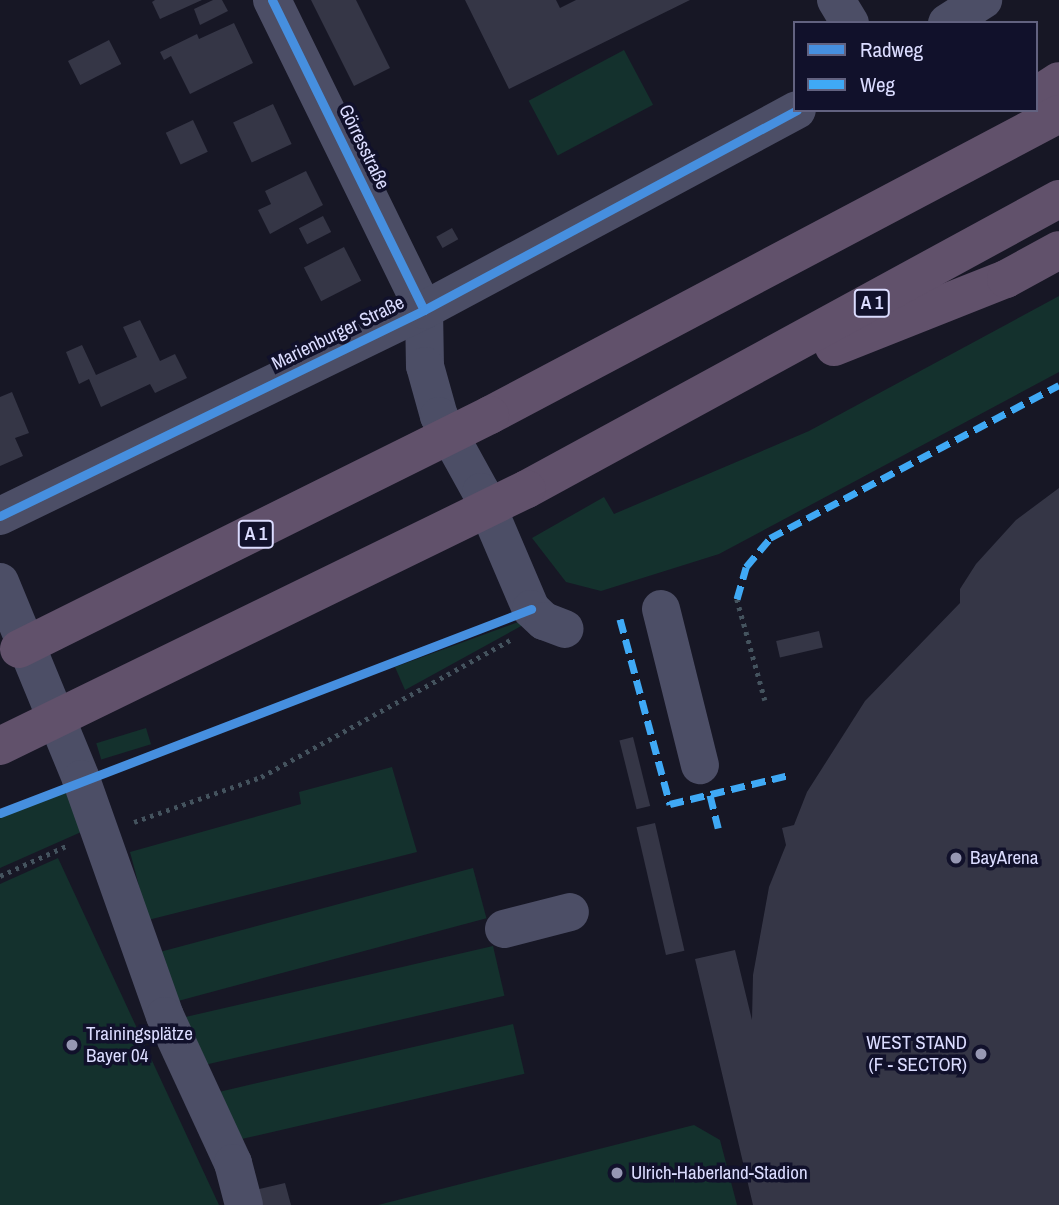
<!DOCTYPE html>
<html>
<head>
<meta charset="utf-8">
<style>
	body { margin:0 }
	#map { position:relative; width:1059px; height:1205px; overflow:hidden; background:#171725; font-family:"Archivo Narrow",sans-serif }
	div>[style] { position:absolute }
	.green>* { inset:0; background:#14312d; transform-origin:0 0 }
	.building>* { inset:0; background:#353646; transform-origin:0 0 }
	.path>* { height:4.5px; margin-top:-2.25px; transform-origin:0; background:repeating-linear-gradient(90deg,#44535e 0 3.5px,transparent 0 8.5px) }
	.minor>* { height:38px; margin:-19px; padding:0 19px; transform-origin:19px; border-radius:19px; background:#4c4e66 }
	.highway>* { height:38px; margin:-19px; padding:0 19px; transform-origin:19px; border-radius:19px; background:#61516b }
	.highway-bridge>* { height:38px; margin:-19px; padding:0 19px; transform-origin:19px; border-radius:19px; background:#61516b }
	.quiet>* { height:7px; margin-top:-3.5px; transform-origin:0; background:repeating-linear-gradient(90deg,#3fa9f5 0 14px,transparent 0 21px) }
	.cycleway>* { height:9px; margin:-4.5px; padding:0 4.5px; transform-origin:4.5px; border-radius:4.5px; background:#468fdf }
	.dots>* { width:19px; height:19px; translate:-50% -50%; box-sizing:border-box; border:4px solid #11112b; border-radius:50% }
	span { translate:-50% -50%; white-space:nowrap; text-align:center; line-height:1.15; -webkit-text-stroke:7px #11112b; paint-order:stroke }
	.shield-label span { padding:2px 5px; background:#11112b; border:2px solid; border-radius:5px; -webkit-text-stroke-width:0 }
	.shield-label { font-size:18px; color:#dbdcff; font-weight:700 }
	.street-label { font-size:19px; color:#dbdcff }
	.poi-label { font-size:19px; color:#dbdcff }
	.left { translate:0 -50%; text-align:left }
	.right { translate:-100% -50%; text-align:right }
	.legend { position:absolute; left:793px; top:21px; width:245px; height:91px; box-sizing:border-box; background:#11112b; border:2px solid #626280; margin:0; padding:9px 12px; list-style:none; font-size:21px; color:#dbdcff }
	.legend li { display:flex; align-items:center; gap:14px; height:35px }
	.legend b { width:35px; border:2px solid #626280 }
</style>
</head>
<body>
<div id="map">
	<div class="green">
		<i style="left:624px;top:50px;width:62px;height:108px;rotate:62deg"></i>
		<i style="clip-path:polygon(1059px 296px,1059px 372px,719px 554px,601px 591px,566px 582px,532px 538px,604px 497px,614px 514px,809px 431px)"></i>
		<i style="clip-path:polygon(521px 621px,523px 625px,405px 690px,395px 667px)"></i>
		<i style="left:146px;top:728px;width:17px;height:52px;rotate:73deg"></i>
		<i style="clip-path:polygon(392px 767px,417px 852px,148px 920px,130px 852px,301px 804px,299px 792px)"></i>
		<i style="clip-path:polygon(69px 787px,88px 829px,0 868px,0 817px)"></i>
		<i style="clip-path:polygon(58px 858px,219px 1205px,0 1205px,0 884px)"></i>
		<i style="left:473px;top:868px;width:52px;height:329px;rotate:75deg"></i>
		<i style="left:493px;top:946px;width:51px;height:319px;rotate:77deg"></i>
		<i style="left:513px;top:1024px;width:51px;height:304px;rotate:77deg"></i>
		<i style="clip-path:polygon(694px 1125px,720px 1140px,737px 1205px,378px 1205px)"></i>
	</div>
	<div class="building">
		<i style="clip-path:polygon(155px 0,202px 0,160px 19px,152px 2px)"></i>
		<i style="clip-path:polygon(213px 0,222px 0,228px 11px,200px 25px,194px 9px)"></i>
		<i style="clip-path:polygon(311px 0,356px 0,390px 68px,354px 86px)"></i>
		<i style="clip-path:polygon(465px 0,556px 0,560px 8px,576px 0,690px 0,509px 89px)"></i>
		<i style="clip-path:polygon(234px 23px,253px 63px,190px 94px,171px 56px,164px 60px,160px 52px,197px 34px,199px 39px)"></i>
		<i style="left:109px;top:40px;width:27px;height:46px;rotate:63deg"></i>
		<i style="left:273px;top:104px;width:44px;height:44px;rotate:65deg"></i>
		<i style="left:193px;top:120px;width:35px;height:30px;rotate:65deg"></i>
		<i style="clip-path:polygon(306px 171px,323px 205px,270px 234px,258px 210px,271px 204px,265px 191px)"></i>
		<i style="left:323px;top:216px;width:18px;height:27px;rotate:63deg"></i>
		<i style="left:452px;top:228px;width:13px;height:18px;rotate:61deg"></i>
		<i style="left:344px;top:247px;width:38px;height:45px;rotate:63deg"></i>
		<i style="clip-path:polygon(140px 320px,160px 361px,175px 354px,187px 378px,155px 393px,150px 384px,101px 407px,89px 379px,79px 384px,66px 352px,82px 345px,96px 375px,137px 357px,123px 327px)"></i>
		<i style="clip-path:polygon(12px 392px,29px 433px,15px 438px,23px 456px,0 466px,0 397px)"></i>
		<i style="clip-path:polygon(1059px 488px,1059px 1205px,753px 1205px,695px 959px,735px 950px,752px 1020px,753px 975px,769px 887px,786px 845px,782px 828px,794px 825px,807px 792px,865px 701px,960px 603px,960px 589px,976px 564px,1016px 520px)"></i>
		<i style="left:819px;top:631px;width:17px;height:44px;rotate:77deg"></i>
		<i style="left:633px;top:737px;width:71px;height:14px;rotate:76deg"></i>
		<i style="left:655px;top:823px;width:131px;height:19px;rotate:77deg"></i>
		<i style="clip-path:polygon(285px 1183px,291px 1205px,259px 1205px,255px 1190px)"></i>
	</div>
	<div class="path">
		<i style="left:737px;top:599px;width:105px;rotate:74.5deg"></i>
		<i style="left:134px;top:822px;width:135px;rotate:-19.5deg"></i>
		<i style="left:261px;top:777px;width:286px;rotate:-28.8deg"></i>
		<i style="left:0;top:876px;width:72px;rotate:-24.4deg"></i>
	</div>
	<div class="minor">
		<i style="left:272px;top:0;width:345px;rotate:63.9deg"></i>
		<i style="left:424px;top:310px;width:56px;rotate:89deg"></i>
		<i style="left:425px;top:366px;width:52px;rotate:74.4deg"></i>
		<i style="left:439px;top:416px;width:87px;rotate:61.1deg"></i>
		<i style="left:481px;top:492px;width:127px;rotate:66.9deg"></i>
		<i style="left:531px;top:609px;width:18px;rotate:43deg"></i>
		<i style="left:544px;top:621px;width:22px;rotate:21deg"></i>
		<i style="left:836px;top:0;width:27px;rotate:59deg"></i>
		<i style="left:947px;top:23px;width:43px;rotate:-32.6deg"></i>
		<i style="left:0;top:516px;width:471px;rotate:-25.9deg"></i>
		<i style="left:424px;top:310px;width:423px;rotate:-28.2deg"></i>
		<i style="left:0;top:582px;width:213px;rotate:67.6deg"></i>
		<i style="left:81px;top:779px;width:251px;rotate:70.5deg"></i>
		<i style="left:165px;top:1016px;width:162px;rotate:65.2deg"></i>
		<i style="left:233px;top:1163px;width:43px;rotate:75.3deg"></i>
		<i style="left:661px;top:609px;width:161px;rotate:76deg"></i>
		<i style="left:504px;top:929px;width:68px;rotate:-14.4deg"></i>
	</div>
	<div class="highway">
		<i style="left:1036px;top:96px;width:27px;rotate:-33deg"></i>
		<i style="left:834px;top:347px;width:185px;rotate:-21.6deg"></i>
		<i style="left:1006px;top:279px;width:60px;rotate:-28.7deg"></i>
		<i style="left:490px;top:415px;width:644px;rotate:-27.88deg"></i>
		<i style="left:527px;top:489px;width:606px;rotate:-28.6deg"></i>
	</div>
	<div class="highway-bridge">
		<i style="left:19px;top:649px;width:526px;rotate:-26.42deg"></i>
		<i style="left:0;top:746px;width:586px;rotate:-26deg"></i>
	</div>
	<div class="quiet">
		<i style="left:737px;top:599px;width:33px;rotate:-74deg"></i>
		<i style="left:746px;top:567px;width:38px;rotate:-50deg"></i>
		<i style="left:770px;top:538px;width:327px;rotate:-27.9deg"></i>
		<i style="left:620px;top:619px;width:192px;rotate:74.9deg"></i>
		<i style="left:670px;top:804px;width:122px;rotate:-13.7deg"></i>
		<i style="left:710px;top:795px;width:34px;rotate:76deg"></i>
	</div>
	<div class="cycleway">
		<i style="left:272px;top:0;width:345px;rotate:63.9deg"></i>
		<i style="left:0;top:516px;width:471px;rotate:-25.9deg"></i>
		<i style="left:424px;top:310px;width:423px;rotate:-28.2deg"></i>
		<i style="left:0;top:813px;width:569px;rotate:-21.02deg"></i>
	</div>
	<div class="dots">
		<i style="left:956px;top:858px;background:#9697b3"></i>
		<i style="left:72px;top:1045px;background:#9697b3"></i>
		<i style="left:981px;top:1054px;background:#9697b3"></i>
		<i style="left:617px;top:1173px;background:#9697b3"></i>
	</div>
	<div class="shield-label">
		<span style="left:872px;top:303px">A 1</span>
		<span style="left:256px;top:534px">A 1</span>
	</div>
	<div class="street-label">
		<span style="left:364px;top:147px;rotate:64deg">Görresstraße</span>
		<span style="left:338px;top:333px;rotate:-26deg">Marienburger Straße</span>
	</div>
	<div class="poi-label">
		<span class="left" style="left:970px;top:858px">BayArena</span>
		<span class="left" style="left:86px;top:1045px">Trainingsplätze<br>Bayer 04</span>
		<span class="right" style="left:967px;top:1054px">WEST STAND<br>(F - SECTOR)</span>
		<span class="left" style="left:631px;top:1173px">Ulrich-Haberland-Stadion</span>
	</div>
	<ul class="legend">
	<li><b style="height:9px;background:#468fdf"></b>Radweg</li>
	<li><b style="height:9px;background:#3fa9f5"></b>Weg</li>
	</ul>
</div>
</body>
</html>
